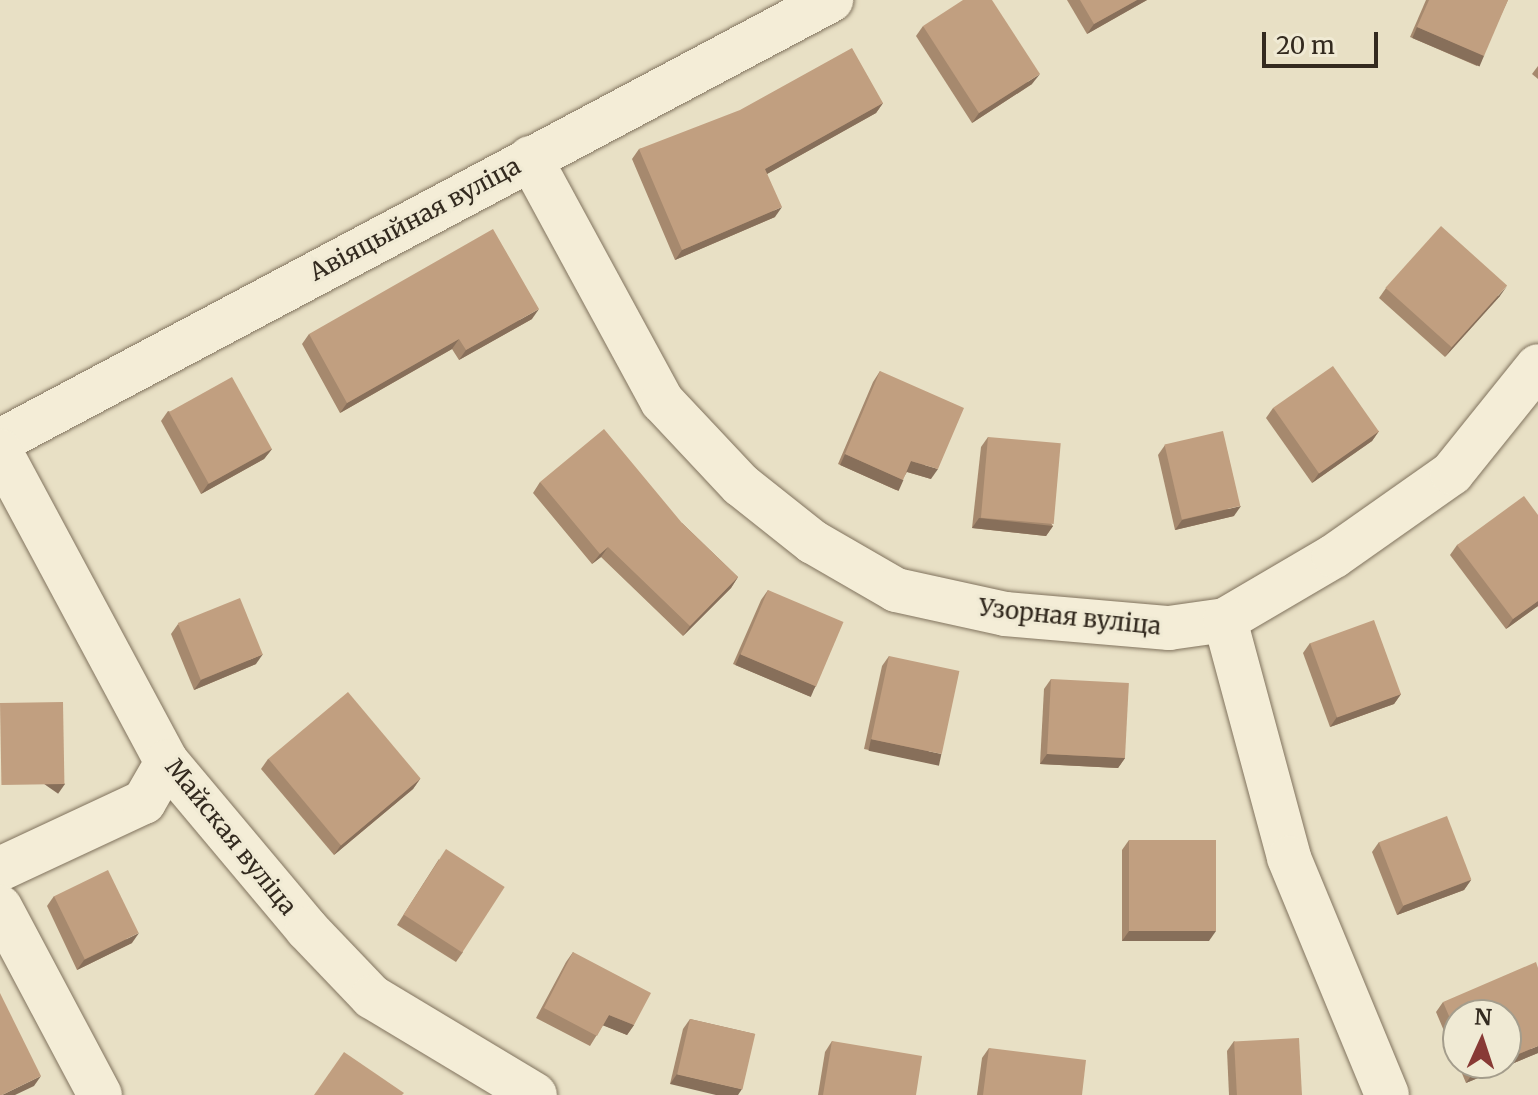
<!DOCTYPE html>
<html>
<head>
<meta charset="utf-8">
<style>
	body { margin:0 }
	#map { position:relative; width:1538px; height:1095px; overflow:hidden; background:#e8e0c5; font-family:Merriweather,serif }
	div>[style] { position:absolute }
	.roads { filter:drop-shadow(0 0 2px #81735e) drop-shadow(0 0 2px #81735e) }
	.minor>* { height:44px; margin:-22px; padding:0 22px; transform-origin:22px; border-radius:22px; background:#f4edd7 }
	.wall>* { inset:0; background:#a6896e }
	.shaded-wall>* { inset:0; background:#876f5a; transform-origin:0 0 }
	.building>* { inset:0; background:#c19f80; transform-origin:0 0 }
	span { translate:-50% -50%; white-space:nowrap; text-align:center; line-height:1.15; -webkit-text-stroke:6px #f0ead4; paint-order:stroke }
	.street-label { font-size:24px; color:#332a1f }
	.north { position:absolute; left:1442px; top:999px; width:80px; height:80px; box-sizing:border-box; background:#f0ead4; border:2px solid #a49d8c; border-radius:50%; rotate:3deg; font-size:22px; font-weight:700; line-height:32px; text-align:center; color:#332a1f }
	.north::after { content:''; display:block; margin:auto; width:28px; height:36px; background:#883a35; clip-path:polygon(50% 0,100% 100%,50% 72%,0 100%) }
	.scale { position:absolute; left:1262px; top:32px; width:116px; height:36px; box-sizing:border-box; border:4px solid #332a1f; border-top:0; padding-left:10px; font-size:24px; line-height:28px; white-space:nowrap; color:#332a1f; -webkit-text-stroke:6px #f0ead4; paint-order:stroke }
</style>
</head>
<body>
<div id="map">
	<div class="roads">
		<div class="minor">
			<i style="left:530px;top:158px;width:277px;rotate:61.5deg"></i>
			<i style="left:662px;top:401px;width:115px;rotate:46.8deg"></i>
			<i style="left:741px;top:485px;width:92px;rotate:38.4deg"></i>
			<i style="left:813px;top:542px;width:96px;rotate:30deg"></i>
			<i style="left:896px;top:590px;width:112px;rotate:12.4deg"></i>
			<i style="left:1005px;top:614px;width:165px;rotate:4.9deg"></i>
			<i style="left:1169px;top:628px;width:57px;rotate:-8.1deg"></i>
			<i style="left:1225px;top:620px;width:126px;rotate:-30.4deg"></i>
			<i style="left:1334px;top:556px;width:144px;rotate:-35.1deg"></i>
			<i style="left:1452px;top:473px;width:137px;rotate:-51.2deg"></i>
			<i style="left:0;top:441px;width:941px;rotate:-27.95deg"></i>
			<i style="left:0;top:451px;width:353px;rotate:61.8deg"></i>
			<i style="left:167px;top:762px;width:218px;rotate:50deg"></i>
			<i style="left:307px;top:929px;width:94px;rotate:46.3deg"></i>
			<i style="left:372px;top:997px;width:190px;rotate:31deg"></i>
			<i style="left:1225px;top:620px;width:246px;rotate:74.9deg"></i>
			<i style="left:1289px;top:858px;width:256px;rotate:67.5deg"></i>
			<i style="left:0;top:869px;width:159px;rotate:-25deg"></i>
			<i style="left:144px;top:802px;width:46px;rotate:-60.1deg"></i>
			<i style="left:0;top:907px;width:213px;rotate:62deg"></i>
		</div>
	</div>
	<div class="wall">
		<i style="clip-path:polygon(1067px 0,1147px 0,1087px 34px)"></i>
		<i style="clip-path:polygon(1426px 0,1508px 0,1477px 66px,1410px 37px)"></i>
		<i style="clip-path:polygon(923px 26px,1032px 84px,972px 123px,916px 36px)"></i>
		<i style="clip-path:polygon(1538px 66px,1538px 79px,1532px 74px)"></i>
		<i style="clip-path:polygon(883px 103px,876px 113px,767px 174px,775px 217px,675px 260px,632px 159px,639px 149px)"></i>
		<i style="clip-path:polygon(1386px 288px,1500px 296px,1445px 357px,1379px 298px)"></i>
		<i style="clip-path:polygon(532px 319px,459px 360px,452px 349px,340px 413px,302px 344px,309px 334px)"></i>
		<i style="clip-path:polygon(880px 371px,931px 479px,907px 472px,896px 490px,838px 464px,873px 382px)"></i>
		<i style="clip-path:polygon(1273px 408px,1379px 431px,1372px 441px,1312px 483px,1266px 418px)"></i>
		<i style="clip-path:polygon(168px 411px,272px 449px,264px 459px,201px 494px,161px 421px)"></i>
		<i style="clip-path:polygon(988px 437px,1053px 526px,1046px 536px,972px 528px,981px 447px)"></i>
		<i style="clip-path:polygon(1165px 445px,1234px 516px,1175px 530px,1158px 455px)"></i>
		<i style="clip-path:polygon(540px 482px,682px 523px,738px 577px,731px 588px,683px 636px,601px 557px,592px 564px,533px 493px)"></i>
		<i style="clip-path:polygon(1538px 515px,1538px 606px,1506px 629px,1450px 555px,1457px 545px)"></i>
		<i style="clip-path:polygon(768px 590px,816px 686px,809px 696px,733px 664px,761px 600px)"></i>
		<i style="clip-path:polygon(178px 624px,256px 664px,194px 690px,171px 634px)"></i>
		<i style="clip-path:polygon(1310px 643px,1401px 694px,1394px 704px,1330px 727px,1303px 653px)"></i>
		<i style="clip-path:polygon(889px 656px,934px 764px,864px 749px,882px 666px)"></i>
		<i style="clip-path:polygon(1051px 679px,1125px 758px,1118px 768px,1040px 764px,1044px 689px)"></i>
		<i style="clip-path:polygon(268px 759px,420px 779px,413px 789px,334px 855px,261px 769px)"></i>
		<i style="clip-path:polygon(1129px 840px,1209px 941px,1122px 941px,1122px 850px)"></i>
		<i style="clip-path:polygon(1379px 842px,1471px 880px,1464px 890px,1397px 915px,1372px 852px)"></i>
		<i style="clip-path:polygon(439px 859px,463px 952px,456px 962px,397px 925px)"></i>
		<i style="clip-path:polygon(54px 896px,132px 943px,77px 970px,47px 906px)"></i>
		<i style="clip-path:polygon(573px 952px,634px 1025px,627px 1035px,603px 1025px,590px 1046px,536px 1018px,566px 962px)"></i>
		<i style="clip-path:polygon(evenodd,1443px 1002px,1538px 1053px,1466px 1083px,1436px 1012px,1443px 1002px,1458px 1015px,1506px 1063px,1458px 1063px,1458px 1015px)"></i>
		<i style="clip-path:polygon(690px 1019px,755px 1034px,670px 1084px,683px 1029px)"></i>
		<i style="clip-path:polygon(832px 1041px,916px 1095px,818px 1095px,825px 1052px)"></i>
		<i style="clip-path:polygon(1234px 1041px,1302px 1095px,1229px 1095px,1227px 1051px)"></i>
		<i style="clip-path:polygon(989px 1048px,1082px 1095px,977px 1095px,982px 1058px)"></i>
	</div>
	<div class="shaded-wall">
		<i style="clip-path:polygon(1137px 0,1147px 0,1087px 34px,1094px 24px)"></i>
		<i style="left:1417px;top:27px;width:73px;height:12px;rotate:23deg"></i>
		<i style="clip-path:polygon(1040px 74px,1032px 84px,972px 123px,979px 113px)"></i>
		<i style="clip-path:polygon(883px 103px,876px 113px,758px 179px,765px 169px)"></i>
		<i style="clip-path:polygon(782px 207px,775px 217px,675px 260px,682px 250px)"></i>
		<i style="clip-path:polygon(1507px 286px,1500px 296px,1445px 357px,1452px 347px)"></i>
		<i style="clip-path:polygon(539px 309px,532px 319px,459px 360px,466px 350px)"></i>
		<i style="clip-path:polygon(459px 339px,452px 349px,340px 413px,347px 403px)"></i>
		<i style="clip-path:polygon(1379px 431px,1372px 441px,1312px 483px,1319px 473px)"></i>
		<i style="clip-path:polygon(272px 449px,264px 459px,201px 494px,208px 484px)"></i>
		<i style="left:845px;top:454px;width:64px;height:12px;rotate:24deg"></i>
		<i style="clip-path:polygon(911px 461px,938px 469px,931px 479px,904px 471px)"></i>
		<i style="clip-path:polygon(1241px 506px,1234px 516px,1175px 530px,1182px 520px)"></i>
		<i style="clip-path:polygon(979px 518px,1053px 526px,1046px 536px,972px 528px)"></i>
		<i style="clip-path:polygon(608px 547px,601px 557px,592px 564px,600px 554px)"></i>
		<i style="clip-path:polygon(738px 577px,731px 588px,683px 636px,690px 626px)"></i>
		<i style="clip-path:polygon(1538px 601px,1538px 606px,1506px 629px,1513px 619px)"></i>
		<i style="clip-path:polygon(263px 654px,256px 664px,194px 690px,201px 680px)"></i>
		<i style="left:740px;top:654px;width:82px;height:12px;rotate:23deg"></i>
		<i style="clip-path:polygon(1401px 694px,1394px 704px,1330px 727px,1337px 717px)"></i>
		<i style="left:871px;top:739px;width:72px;height:12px;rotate:12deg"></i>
		<i style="clip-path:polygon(1047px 754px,1125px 758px,1118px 768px,1040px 764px)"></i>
		<i style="clip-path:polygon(420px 779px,413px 789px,334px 855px,341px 845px)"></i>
		<i style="left:65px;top:784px;width:12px;height:65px;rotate:125deg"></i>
		<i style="clip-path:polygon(1471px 880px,1464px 890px,1397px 915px,1404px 905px)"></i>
		<i style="clip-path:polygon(1129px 931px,1216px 931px,1209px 941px,1122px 941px)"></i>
		<i style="clip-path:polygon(139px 933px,132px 943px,77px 970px,84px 960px)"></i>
		<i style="clip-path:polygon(609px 1015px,634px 1025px,627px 1035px,602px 1025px)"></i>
		<i style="clip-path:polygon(1538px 1046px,1538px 1053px,1466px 1083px,1473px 1073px,1497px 1063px,1506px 1063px,1506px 1059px)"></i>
		<i style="clip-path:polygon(677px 1074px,742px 1089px,738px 1095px,716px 1095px,670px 1084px)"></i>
		<i style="clip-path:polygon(41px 1076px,34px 1086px,15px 1095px,2px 1095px)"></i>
	</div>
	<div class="building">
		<i style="clip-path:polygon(963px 0,992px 0,1040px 74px,979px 113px,923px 26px)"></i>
		<i style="clip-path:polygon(1080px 0,1137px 0,1094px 24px)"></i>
		<i style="clip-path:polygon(1429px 0,1508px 0,1484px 56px,1417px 27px)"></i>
		<i style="clip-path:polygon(852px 48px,883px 103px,765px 169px,782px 207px,682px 250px,639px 149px,740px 110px)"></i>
		<i style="left:1441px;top:226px;width:89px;height:83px;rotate:42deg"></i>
		<i style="clip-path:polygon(493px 229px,539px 309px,466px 350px,459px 339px,347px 403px,309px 334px)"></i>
		<i style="left:1333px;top:366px;width:80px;height:73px;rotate:55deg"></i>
		<i style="clip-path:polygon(880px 371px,964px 408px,938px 469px,911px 461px,903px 480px,845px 454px)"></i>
		<i style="left:232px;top:377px;width:82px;height:72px;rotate:61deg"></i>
		<i style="clip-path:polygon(604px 429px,682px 523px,738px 577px,690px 626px,608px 547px,600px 554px,540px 482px)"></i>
		<i style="left:1223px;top:431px;width:77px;height:60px;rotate:77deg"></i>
		<i style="left:988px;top:437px;width:73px;height:81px;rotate:5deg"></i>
		<i style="clip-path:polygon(1524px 496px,1538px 515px,1538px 601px,1513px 619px,1457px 545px)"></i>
		<i style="left:768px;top:590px;width:82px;height:70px;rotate:23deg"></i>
		<i style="left:240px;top:598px;width:61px;height:67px;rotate:68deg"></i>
		<i style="left:1374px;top:620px;width:79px;height:68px;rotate:70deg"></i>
		<i style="left:889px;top:656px;width:72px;height:85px;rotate:12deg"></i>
		<i style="left:1051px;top:679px;width:78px;height:75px;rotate:3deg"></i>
		<i style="left:348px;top:692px;width:113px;height:104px;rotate:50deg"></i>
		<i style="left:63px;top:702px;width:82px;height:63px;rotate:89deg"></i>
		<i style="left:1447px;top:816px;width:68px;height:73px;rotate:69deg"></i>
		<i style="left:1129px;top:840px;width:87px;height:91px"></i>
		<i style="left:446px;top:849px;width:70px;height:78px;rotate:33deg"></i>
		<i style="left:108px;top:870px;width:70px;height:60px;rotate:64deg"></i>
		<i style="clip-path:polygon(573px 952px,651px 993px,634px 1025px,609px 1015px,597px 1036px,544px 1008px)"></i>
		<i style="clip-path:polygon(1536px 962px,1538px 968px,1538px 1046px,1506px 1059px,1506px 1015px,1458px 1015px,1458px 1037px,1443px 1002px)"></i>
		<i style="clip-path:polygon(0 993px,41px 1076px,2px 1095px,0 1095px)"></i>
		<i style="left:690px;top:1019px;width:67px;height:57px;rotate:13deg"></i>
		<i style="left:1299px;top:1038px;width:57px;height:65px;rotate:87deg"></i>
		<i style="clip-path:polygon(832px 1041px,922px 1056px,916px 1095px,823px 1095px)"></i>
		<i style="clip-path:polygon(989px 1048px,1086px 1060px,1082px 1095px,983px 1095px)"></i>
		<i style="clip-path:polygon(344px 1052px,404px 1093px,402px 1095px,314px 1095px)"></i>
		<i style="clip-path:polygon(1469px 1063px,1497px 1063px,1473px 1073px)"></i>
	</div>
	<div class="street-label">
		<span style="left:415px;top:219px;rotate:-28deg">Авіяцыйная вуліца</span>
		<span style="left:1070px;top:617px;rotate:6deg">Узорная вуліца</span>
		<span style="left:231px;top:837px;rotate:51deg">Майская вуліца</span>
	</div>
	<div class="north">N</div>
	<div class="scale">20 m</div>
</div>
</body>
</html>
